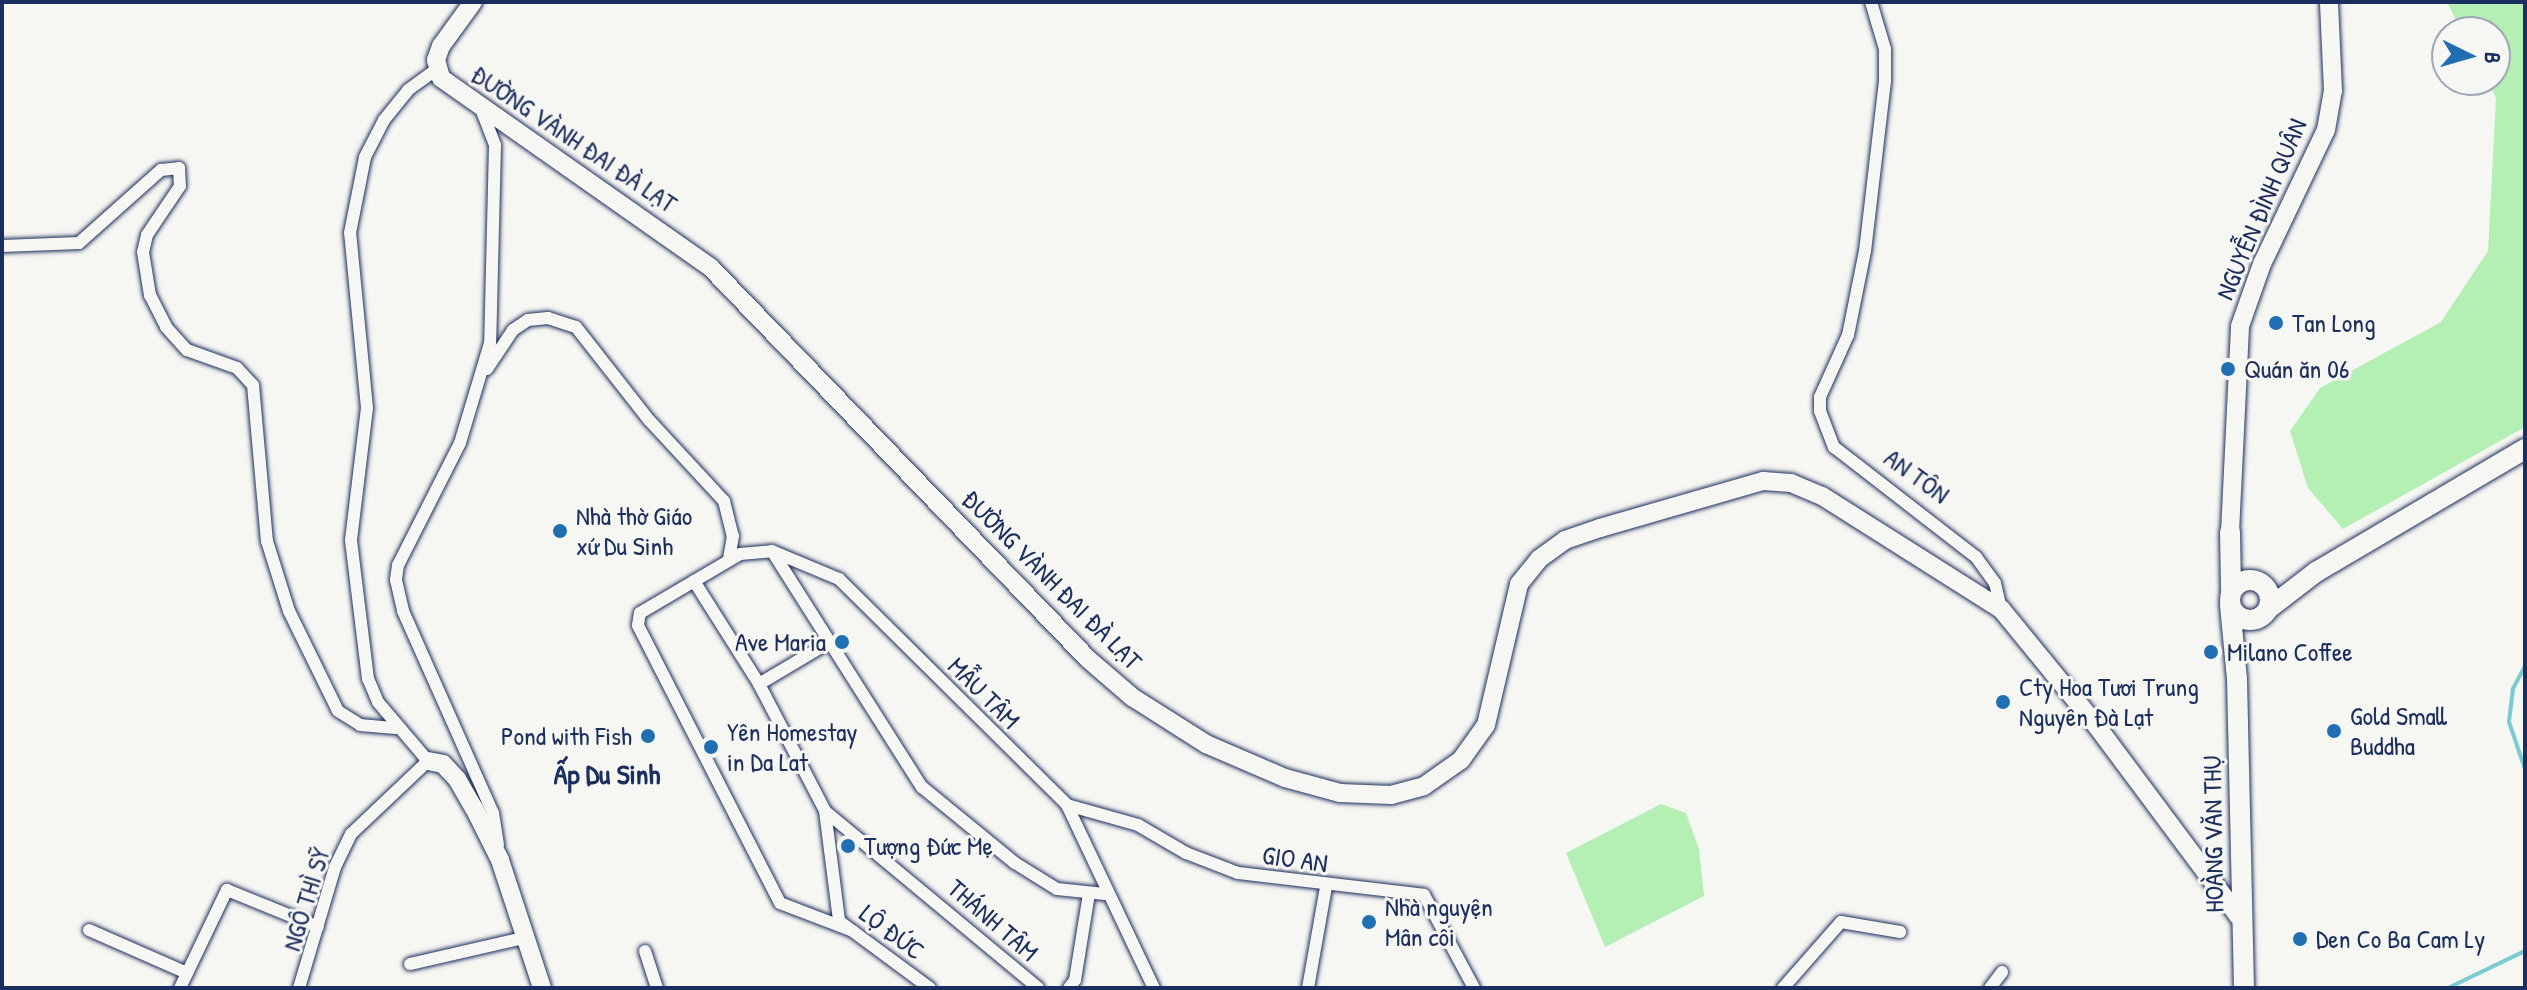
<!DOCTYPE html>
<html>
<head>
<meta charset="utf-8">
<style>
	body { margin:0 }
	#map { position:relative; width:2527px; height:990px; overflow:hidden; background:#f6f6f2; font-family:"Patrick Hand",sans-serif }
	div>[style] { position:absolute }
	.green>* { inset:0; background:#b4efb4 }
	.stream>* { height:4px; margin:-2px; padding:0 2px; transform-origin:2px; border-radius:2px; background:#7bccd2 }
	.roads { filter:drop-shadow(0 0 2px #1b2f5e) drop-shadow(0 0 2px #1b2f5e) }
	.street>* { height:12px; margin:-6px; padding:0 6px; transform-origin:6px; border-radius:6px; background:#f6f6f2 }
	.secondary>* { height:18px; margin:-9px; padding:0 9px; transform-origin:9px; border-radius:9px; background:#f6f6f2 }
	.primary>* { height:20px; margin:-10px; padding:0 10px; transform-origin:10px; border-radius:10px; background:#f6f6f2 }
	.primary>.ring { margin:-10px; padding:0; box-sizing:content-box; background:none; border:20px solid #f6f6f2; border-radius:50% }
	.dots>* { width:22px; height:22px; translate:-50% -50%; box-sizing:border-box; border:4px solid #f6f6f2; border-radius:50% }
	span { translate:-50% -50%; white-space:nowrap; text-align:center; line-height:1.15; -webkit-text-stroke:6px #f6f6f2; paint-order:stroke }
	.street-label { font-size:26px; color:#1b2f5e }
	.poi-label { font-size:26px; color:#1b2f5e }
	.left { translate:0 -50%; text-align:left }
	.right { translate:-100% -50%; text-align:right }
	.neighbourhood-label { font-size:28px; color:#1b2f5e; font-weight:700 }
	.frame { position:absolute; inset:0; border:4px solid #1b2f5e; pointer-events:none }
	.north { position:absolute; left:2431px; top:16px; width:80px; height:80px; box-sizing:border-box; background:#f6f6f2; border:2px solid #9ea6b7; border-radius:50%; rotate:95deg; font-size:22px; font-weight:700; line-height:32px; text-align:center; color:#1b2f5e }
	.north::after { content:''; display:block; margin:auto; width:28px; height:36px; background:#1f6fb2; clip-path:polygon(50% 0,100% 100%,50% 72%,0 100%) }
</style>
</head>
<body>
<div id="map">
	<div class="green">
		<i style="clip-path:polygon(2447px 2px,2525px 2px,2525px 427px,2343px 529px,2308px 488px,2290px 431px,2320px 388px,2441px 322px,2488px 251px,2496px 98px,2487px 80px,2495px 80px,2495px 32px,2462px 32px)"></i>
		<i style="clip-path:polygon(1661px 804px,1686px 813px,1699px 849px,1704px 896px,1605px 947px,1566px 853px)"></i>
	</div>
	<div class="stream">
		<i style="left:2525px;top:666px;width:26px;rotate:118deg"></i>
		<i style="left:2513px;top:689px;width:33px;rotate:97deg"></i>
		<i style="left:2509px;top:722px;width:50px;rotate:71.2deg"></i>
		<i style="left:2448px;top:988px;width:85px;rotate:-25.7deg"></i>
	</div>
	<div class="roads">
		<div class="street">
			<i style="left:1871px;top:2px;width:49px;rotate:73.4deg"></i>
			<i style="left:1885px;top:49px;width:32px;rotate:90deg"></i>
			<i style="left:1885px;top:81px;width:171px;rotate:96.7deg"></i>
			<i style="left:1865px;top:251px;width:86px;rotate:101.4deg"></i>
			<i style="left:1848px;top:335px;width:68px;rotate:114.3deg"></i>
			<i style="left:1820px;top:397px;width:14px;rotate:90deg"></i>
			<i style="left:1820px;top:411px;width:39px;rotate:69deg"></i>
			<i style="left:1834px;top:447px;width:180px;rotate:37.8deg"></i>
			<i style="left:1976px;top:557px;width:32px;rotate:54deg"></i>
			<i style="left:1995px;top:583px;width:27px;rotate:77deg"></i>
			<i style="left:480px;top:106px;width:42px;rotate:69deg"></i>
			<i style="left:495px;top:145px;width:198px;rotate:91.4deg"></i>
			<i style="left:490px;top:343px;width:104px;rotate:106.7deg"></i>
			<i style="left:460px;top:443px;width:137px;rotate:116.9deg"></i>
			<i style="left:398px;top:565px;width:15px;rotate:98deg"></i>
			<i style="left:396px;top:580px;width:32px;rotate:77deg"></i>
			<i style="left:403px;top:611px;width:221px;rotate:66deg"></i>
			<i style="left:493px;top:813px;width:32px;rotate:81deg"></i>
			<i style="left:2px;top:246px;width:77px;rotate:-2.2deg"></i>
			<i style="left:79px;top:243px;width:110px;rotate:-41.7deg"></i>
			<i style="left:161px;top:170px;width:18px;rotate:-6deg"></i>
			<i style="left:179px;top:168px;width:18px;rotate:87deg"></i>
			<i style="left:180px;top:186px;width:59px;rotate:124deg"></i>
			<i style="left:147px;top:235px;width:17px;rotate:103deg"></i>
			<i style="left:143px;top:252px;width:44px;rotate:80.8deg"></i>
			<i style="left:150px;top:295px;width:36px;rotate:63deg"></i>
			<i style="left:166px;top:327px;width:31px;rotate:48deg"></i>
			<i style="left:187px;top:350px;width:53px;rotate:19.8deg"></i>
			<i style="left:237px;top:368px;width:23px;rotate:47deg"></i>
			<i style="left:253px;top:385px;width:157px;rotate:84.9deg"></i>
			<i style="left:267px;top:541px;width:73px;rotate:72.6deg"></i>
			<i style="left:289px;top:611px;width:111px;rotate:63.9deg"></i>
			<i style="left:338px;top:711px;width:26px;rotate:32deg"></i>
			<i style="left:360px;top:725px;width:36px;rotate:5deg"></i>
			<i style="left:487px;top:369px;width:47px;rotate:-56.3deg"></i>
			<i style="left:513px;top:330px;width:18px;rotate:-34deg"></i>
			<i style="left:528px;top:320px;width:20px;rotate:-6deg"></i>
			<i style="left:548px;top:318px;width:29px;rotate:18deg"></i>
			<i style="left:576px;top:327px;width:118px;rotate:51.9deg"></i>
			<i style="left:649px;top:420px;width:110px;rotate:47.2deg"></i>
			<i style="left:724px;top:501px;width:36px;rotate:76deg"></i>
			<i style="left:733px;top:536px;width:23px;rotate:100deg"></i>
			<i style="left:772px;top:551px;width:280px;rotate:57.6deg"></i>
			<i style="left:922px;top:787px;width:120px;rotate:39.3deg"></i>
			<i style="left:1015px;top:863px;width:49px;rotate:31.8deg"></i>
			<i style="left:1057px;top:889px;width:48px;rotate:5.9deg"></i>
			<i style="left:694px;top:581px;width:122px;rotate:57.7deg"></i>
			<i style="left:759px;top:684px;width:143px;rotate:62.5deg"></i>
			<i style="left:825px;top:811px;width:277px;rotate:39.7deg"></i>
			<i style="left:759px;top:684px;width:80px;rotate:-30.7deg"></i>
			<i style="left:1067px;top:805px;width:74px;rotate:15.7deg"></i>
			<i style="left:1138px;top:825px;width:56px;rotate:30.3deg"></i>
			<i style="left:1186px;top:853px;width:56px;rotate:21deg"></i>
			<i style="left:1238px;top:873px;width:187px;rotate:6.7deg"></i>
			<i style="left:1424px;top:895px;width:106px;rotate:61.7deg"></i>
			<i style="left:825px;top:811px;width:111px;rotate:82.7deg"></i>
			<i style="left:839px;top:921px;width:113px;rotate:36.4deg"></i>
			<i style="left:89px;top:930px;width:107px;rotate:23.7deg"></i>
			<i style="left:853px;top:931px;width:78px;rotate:-159deg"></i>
			<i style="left:780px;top:903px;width:312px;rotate:-117.1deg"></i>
			<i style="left:638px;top:625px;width:12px;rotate:-81deg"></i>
			<i style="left:640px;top:613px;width:116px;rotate:-30.5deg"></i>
			<i style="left:740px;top:554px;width:32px;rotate:-5deg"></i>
			<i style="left:772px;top:551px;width:73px;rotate:22.7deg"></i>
			<i style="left:839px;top:579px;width:321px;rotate:44.7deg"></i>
			<i style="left:1067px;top:805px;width:203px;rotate:64.6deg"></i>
			<i style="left:645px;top:951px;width:39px;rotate:72deg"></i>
			<i style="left:410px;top:964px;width:121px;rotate:-12.9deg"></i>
			<i style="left:180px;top:988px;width:109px;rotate:-64.4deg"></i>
			<i style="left:227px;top:890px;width:98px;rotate:22.1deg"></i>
			<i style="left:299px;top:988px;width:126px;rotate:-73.4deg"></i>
			<i style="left:335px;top:867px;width:37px;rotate:-64deg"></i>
			<i style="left:351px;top:834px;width:106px;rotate:-43.5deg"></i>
			<i style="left:428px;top:761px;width:77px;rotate:-130.3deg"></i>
			<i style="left:378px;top:702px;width:25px;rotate:-113deg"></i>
			<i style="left:368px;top:679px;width:140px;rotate:-97deg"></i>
			<i style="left:351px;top:540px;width:133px;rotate:-83.1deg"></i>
			<i style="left:367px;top:408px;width:176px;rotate:-95.5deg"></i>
			<i style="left:350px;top:233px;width:77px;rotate:-78.8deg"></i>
			<i style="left:365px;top:157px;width:42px;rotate:-62.8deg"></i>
			<i style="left:384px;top:120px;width:38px;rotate:-51deg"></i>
			<i style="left:408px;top:90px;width:36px;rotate:-36deg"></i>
			<i style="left:1069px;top:988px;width:10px;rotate:-53deg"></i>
			<i style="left:1075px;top:980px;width:87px;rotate:-80.8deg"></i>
			<i style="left:1308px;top:988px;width:103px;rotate:-79.9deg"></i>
			<i style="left:1783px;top:988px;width:88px;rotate:-48.7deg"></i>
			<i style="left:1841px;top:922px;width:60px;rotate:9.6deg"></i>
			<i style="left:1990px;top:988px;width:20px;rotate:-53deg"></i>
		</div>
		<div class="secondary">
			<i style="left:473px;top:2px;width:54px;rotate:126deg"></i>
			<i style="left:441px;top:46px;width:15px;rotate:110deg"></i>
			<i style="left:436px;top:60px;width:19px;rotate:74deg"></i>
			<i style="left:441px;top:78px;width:330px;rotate:35.1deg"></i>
			<i style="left:711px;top:268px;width:543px;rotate:46.04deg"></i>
			<i style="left:1088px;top:659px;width:58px;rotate:40.8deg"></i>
			<i style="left:1132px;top:697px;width:88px;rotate:32.4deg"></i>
			<i style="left:1206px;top:744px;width:86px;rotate:23.3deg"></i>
			<i style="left:1285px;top:778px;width:57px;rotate:15.3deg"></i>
			<i style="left:1340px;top:793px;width:51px;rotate:2.2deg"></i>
			<i style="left:1391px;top:795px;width:34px;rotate:-15deg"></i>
			<i style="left:1424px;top:786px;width:45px;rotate:-35.1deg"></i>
			<i style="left:1461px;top:760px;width:43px;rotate:-54.5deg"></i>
			<i style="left:1486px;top:725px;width:145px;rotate:-76.8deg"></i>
			<i style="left:1519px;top:584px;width:32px;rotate:-51deg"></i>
			<i style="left:1539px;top:559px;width:32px;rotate:-36deg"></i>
			<i style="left:1565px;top:540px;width:37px;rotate:-19deg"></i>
			<i style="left:1600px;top:528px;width:170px;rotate:-16.1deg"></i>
			<i style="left:1763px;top:481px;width:28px;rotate:4deg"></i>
			<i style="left:1791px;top:483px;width:34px;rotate:23deg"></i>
			<i style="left:1822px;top:496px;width:212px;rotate:32.3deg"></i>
			<i style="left:2001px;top:609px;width:150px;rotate:50.7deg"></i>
			<i style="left:2096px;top:725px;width:239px;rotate:53.3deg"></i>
			<i style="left:2230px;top:532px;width:206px;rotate:-87.2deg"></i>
			<i style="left:2240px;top:326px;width:66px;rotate:-70.5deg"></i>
			<i style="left:2262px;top:264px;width:148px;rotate:-64.5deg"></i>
			<i style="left:2326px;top:130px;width:40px;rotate:-80deg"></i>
			<i style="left:2333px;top:91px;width:89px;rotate:-92.6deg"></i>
			<i style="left:428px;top:761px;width:15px;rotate:11deg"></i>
			<i style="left:443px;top:764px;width:21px;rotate:47deg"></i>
			<i style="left:457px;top:779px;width:34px;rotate:60deg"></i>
			<i style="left:474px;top:808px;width:58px;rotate:63.4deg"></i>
			<i style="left:500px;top:860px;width:135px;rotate:71.8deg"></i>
		</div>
		<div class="primary">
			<i style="left:2230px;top:532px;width:59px;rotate:89deg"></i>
			<i class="ring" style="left:2230px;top:580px;width:20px;height:20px"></i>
			<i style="left:2230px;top:605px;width:74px;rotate:84.6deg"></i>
			<i style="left:2237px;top:679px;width:309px;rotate:88.7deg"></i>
			<i style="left:2268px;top:609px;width:61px;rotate:-37.6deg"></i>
			<i style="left:2316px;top:572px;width:243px;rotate:-30.5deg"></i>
		</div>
	</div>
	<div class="dots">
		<i style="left:2276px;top:323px;background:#1f6fb2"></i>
		<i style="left:2228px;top:369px;background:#1f6fb2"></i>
		<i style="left:560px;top:531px;background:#1f6fb2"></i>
		<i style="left:842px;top:642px;background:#1f6fb2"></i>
		<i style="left:2211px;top:652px;background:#1f6fb2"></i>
		<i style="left:2003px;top:702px;background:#1f6fb2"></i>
		<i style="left:2334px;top:731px;background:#1f6fb2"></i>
		<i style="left:648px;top:736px;background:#1f6fb2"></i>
		<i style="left:711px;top:747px;background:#1f6fb2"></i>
		<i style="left:848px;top:846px;background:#1f6fb2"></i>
		<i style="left:1369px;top:922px;background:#1f6fb2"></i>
		<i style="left:2300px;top:939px;background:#1f6fb2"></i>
	</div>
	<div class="street-label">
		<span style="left:574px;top:139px;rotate:34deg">ĐƯỜNG VÀNH ĐAI ĐÀ LẠT</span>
		<span style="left:2261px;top:209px;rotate:-67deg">NGUYỄN ĐÌNH QUÂN</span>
		<span style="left:1917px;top:476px;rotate:36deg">AN TÔN</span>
		<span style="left:1052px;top:580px;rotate:45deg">ĐƯỜNG VÀNH ĐAI ĐÀ LẠT</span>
		<span style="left:984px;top:693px;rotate:45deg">MẪU TÂM</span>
		<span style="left:2213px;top:834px;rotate:-91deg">HOÀNG VĂN THỤ</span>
		<span style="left:1295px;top:859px;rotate:8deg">GIO AN</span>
		<span style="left:306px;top:899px;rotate:-73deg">NGÔ THÌ SỸ</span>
		<span style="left:993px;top:920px;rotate:41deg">THÁNH TÂM</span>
		<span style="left:892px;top:932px;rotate:37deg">LỘ ĐỨC</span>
	</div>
	<div class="poi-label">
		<span class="left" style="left:2292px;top:323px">Tan Long</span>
		<span class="left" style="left:2244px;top:369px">Quán ăn 06</span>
		<span class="left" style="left:576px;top:531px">Nhà thờ Giáo<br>xứ Du Sinh</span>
		<span class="right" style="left:826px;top:642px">Ave Maria</span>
		<span class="left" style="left:2227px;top:652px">Milano Coffee</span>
		<span class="left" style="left:2019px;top:702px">Cty Hoa Tươi Trung<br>Nguyên Đà Lạt</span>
		<span class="left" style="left:2350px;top:731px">Gold Small<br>Buddha</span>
		<span class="left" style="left:727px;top:747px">Yên Homestay<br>in Da Lat</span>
		<span class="right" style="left:632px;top:736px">Pond with Fish</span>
		<span class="left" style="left:864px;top:846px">Tượng Đức Mẹ</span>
		<span class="left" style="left:1385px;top:922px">Nhà nguyện<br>Mân côi</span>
		<span class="left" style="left:2316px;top:939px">Den Co Ba Cam Ly</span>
	</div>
	<div class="neighbourhood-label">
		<span style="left:607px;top:774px">Ấp Du Sinh</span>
	</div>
	<div class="frame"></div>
	<div class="north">B</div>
</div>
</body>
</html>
